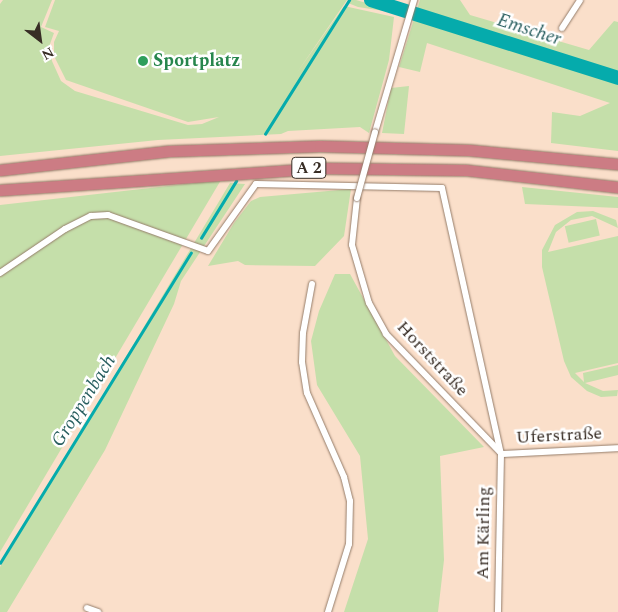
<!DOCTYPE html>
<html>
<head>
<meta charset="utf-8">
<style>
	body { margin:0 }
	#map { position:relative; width:618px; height:612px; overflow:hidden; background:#fadfca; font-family:Spectral,serif }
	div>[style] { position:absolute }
	.green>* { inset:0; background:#c5dfaa; transform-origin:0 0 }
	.stream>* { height:2.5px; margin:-1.25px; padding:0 1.25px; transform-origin:1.25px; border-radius:1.25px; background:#05abac }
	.river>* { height:14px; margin:-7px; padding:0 7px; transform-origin:7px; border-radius:7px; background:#05abac }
	.roads { filter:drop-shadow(0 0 1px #957d6a) drop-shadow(0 0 1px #957d6a) }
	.street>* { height:6px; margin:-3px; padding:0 3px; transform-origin:3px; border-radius:3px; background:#fff }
	.highway>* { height:11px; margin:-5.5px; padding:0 5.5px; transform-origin:5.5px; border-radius:5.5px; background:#cc7c84 }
	.bridges { filter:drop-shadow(0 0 1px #957d6a) drop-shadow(0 0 1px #957d6a) }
	.street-bridge>* { height:6px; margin:-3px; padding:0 3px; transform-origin:3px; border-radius:3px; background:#fff }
	.dots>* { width:14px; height:14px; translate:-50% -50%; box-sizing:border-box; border:2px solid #fff; border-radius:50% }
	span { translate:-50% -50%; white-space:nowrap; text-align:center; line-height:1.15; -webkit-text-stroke:5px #fff; paint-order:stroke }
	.shield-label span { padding:1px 4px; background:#fff; border:1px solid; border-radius:4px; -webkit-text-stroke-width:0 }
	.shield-label { font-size:16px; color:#382d25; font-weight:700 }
	.leisure-label { font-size:18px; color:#27864d; font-weight:700 }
	.left { translate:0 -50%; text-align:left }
	.street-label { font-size:18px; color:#382d25 }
	.water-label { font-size:19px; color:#285e5f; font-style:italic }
	.north { position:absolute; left:15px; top:15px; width:50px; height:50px; -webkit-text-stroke:4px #fff; paint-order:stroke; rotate:150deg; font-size:14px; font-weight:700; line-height:20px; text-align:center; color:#382d25 }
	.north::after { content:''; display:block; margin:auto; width:18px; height:22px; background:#382d25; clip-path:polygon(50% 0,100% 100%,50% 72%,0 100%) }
</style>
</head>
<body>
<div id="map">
	<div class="green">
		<i style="clip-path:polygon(3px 0,52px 0,41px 27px,54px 33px,50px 44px,52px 61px,61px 81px,75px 91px,188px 125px,202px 124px,219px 117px,188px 122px,66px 80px,54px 56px,54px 42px,59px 31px,45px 27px,55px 0,347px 0,296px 74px,344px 6px,394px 17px,389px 60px,369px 133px,360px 127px,288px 131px,281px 134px,158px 140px,0 156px,0 4px)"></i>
		<i style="clip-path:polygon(349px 0,356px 0,404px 14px,358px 7px,348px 3px)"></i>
		<i style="clip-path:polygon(420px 0,460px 0,470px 15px,589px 50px,614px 21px,618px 22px,618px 151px,551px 143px,552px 112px,580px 116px,610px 103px,427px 43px,420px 72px,399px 67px)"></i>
		<i style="clip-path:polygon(409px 86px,404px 134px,382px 133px,391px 88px)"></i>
		<i style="clip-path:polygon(221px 180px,0 552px,0 205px)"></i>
		<i style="clip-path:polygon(230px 183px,245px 184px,181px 281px,174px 304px,105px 450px,7px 612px,0 612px,0 567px)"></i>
		<i style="clip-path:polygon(522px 187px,618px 197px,618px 208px,525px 204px)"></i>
		<i style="clip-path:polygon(351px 189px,344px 236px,315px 266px,245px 265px,238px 261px,208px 266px,234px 223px,251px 201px,260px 197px)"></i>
		<i style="clip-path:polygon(593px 211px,616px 220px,618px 228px,592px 216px,571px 220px,556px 232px,548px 252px,618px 236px,618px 363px,575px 373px,584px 382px,583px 373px,618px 365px,618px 375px,585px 383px,603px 391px,618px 390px,617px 396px,601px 397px,587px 391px,571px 377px,564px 361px,542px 267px,542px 250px,555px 225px,577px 212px)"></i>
		<i style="left:596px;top:219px;width:17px;height:32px;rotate:77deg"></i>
		<i style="clip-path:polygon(335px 274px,350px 274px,395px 356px,484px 447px,440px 456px,444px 560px,438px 612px,344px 612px,368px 539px,360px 456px,317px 385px,311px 341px,319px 311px)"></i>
	</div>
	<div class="stream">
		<i style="left:265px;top:134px;width:158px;rotate:-57.9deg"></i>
		<i style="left:201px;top:238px;width:67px;rotate:-58.4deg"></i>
		<i style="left:0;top:563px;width:364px;rotate:-58.4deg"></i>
	</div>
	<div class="river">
		<i style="left:371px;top:0;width:259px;rotate:17.5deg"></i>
	</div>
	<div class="roads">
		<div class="street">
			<i style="left:562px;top:28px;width:33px;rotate:-57deg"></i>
			<i style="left:375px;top:132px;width:138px;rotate:-73.5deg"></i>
			<i style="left:357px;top:198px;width:47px;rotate:96.1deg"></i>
			<i style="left:352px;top:245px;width:60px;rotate:73.7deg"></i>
			<i style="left:369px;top:303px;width:35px;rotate:61deg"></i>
			<i style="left:386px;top:334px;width:165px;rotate:46deg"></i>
			<i style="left:0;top:273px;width:78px;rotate:-34.1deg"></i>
			<i style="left:65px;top:229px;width:29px;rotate:-27deg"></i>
			<i style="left:91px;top:216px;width:17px;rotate:-3deg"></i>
			<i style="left:108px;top:215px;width:106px;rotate:19.8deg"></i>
			<i style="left:208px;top:251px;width:82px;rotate:-54.4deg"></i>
			<i style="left:256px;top:184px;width:186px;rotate:1.2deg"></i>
			<i style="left:442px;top:188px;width:272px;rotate:77.5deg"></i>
			<i style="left:501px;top:454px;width:158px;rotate:91.1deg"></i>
			<i style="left:312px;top:284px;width:50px;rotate:100.4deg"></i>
			<i style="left:303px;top:333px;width:29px;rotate:92deg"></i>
			<i style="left:302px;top:362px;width:31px;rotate:81deg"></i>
			<i style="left:307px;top:393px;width:92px;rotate:66.2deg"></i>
			<i style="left:344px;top:477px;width:25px;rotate:76deg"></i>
			<i style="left:350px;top:501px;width:43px;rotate:91.3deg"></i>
			<i style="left:349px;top:544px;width:71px;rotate:107.2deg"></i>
			<i style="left:501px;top:454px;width:117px;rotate:-2.9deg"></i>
			<i style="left:87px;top:608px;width:12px;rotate:20deg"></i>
		</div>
		<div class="highway">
			<i style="left:0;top:170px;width:170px;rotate:-6.4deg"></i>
			<i style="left:169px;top:151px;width:151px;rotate:-1.9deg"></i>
			<i style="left:320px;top:146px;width:149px;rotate:1.5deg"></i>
			<i style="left:469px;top:150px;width:150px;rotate:5.4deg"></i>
			<i style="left:0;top:190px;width:320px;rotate:-3.9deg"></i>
			<i style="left:319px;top:168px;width:147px;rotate:0.8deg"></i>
			<i style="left:466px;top:170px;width:153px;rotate:6.4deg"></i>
		</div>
	</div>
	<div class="bridges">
		<div class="street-bridge">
			<i style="left:357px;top:198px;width:68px;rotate:-74.7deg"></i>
		</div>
	</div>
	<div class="dots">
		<i style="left:143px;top:61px;background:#2e9e5b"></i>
	</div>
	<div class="shield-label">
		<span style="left:309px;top:168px">A 2</span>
	</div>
	<div class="leisure-label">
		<span class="left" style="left:153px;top:61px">Sportplatz</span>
	</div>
	<div class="street-label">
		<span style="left:432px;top:359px;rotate:47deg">Horststraße</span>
		<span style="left:559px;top:436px;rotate:-3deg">Uferstraße</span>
		<span style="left:484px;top:533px;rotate:-89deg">Am Kärling</span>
	</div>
	<div class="water-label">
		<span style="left:529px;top:30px;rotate:18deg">Emscher</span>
		<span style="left:84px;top:401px;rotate:-58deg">Groppenbach</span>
	</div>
	<div class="north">N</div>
</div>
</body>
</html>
